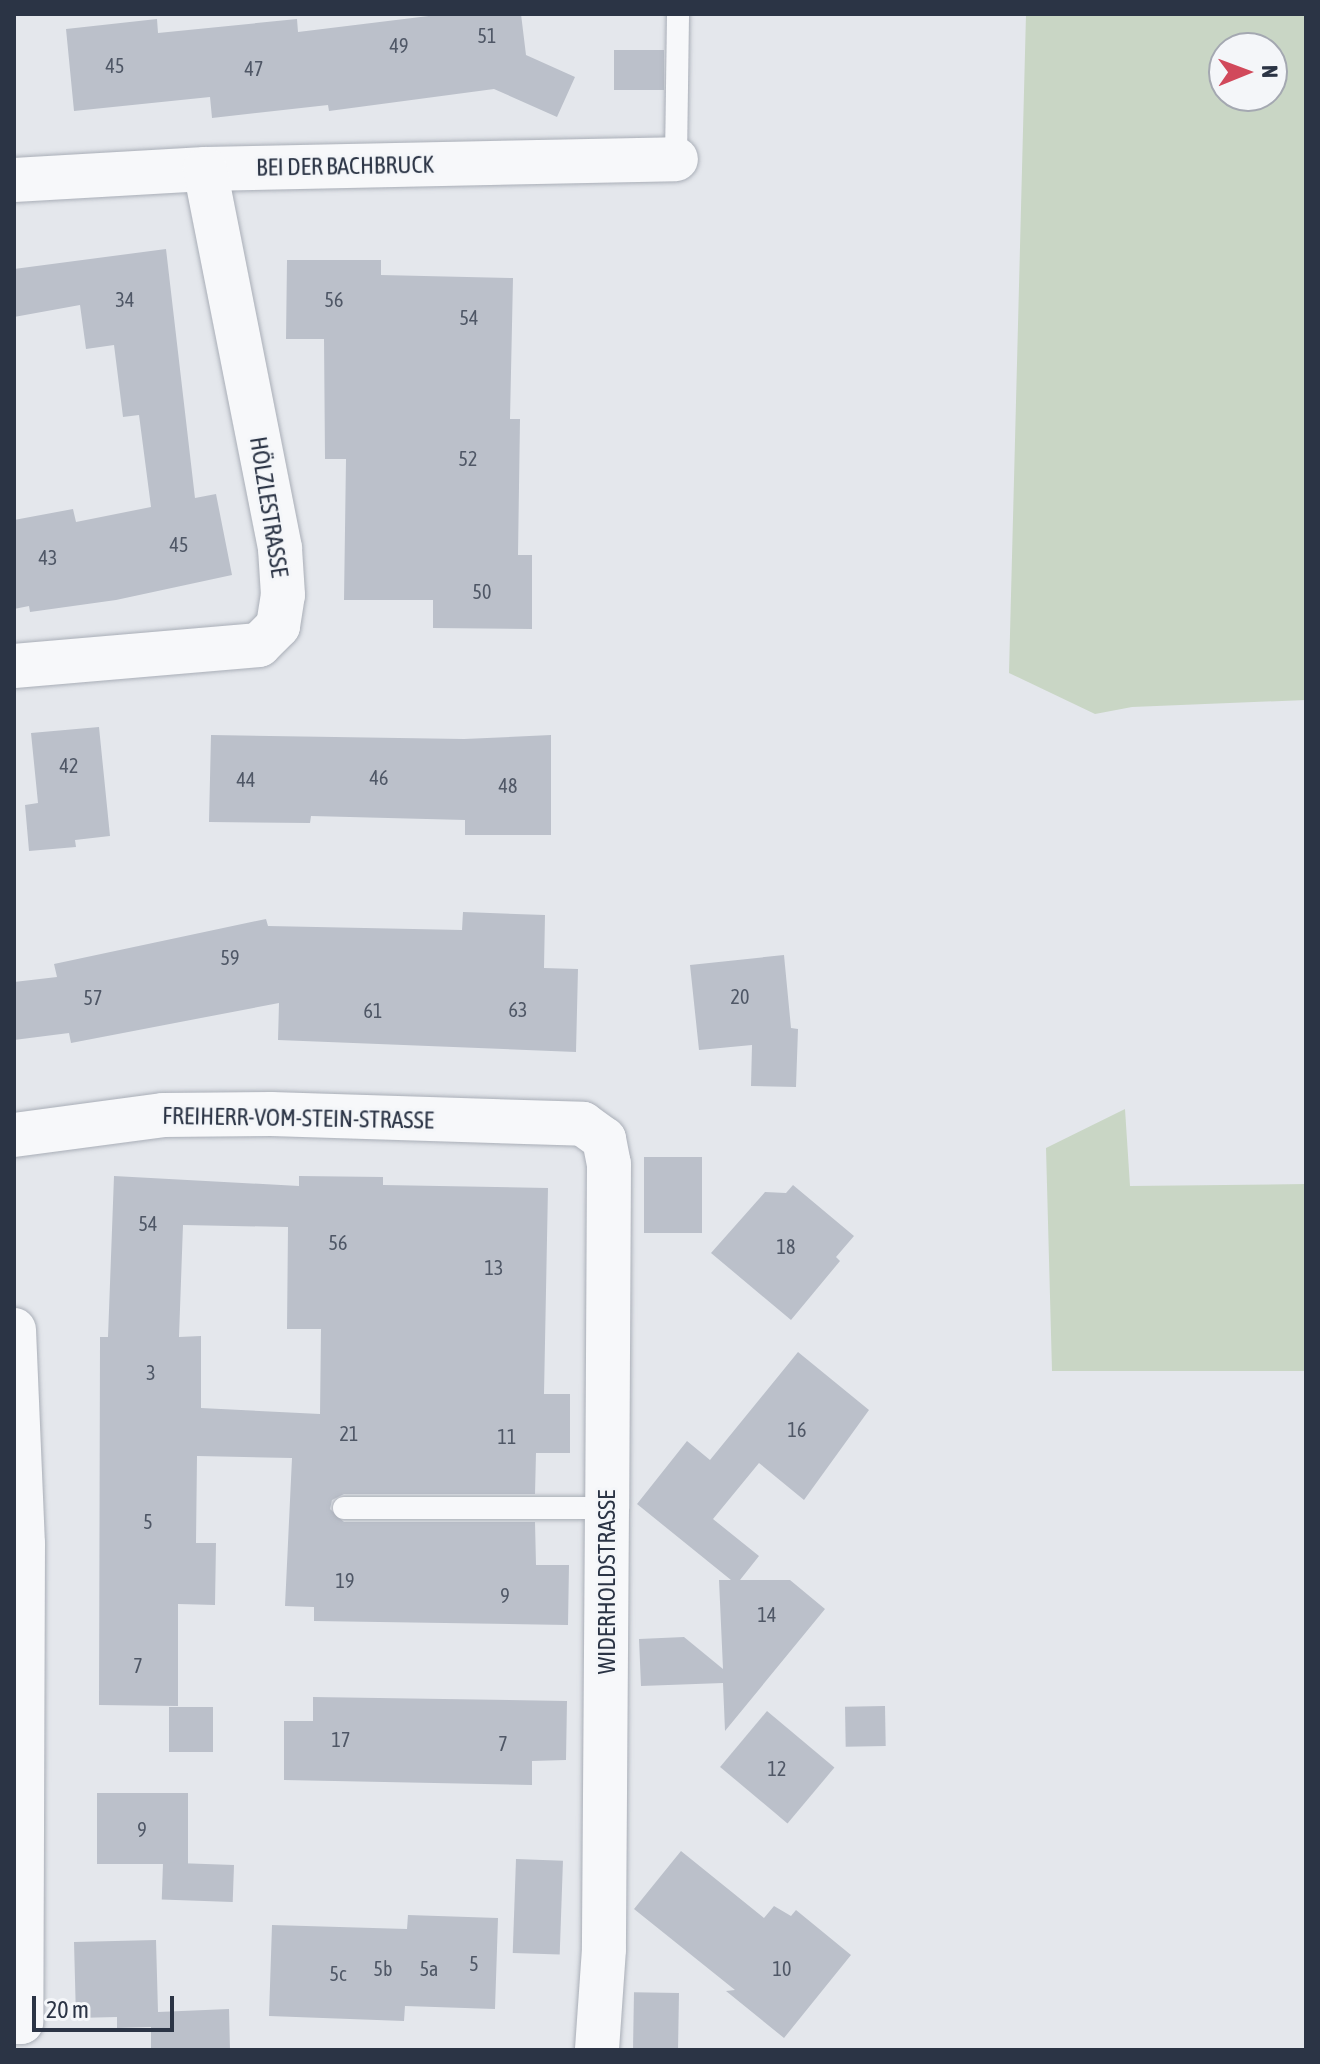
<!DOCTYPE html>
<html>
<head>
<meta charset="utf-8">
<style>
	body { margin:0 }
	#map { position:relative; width:1320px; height:2064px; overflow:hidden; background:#e4e7ec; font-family:"Asap Condensed",sans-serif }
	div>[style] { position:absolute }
	.green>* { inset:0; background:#c9d6c5 }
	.building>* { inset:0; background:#bbc0ca; transform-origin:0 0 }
	.roads { filter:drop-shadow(0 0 2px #a9aeb7) drop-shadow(0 0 2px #a9aeb7) }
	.service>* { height:22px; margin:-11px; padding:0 11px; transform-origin:11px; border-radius:11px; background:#f7f8fa }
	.minor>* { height:44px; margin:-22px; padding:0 22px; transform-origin:22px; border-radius:22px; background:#f7f8fa }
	span { translate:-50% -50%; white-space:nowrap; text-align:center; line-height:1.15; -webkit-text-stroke:6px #f4f6f9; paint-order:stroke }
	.number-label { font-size:20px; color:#4f5766 }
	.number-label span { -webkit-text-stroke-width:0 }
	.street-label { font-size:24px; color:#2b3445 }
	.frame { position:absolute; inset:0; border:16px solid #2b3445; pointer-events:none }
	.north { position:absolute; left:1208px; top:32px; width:80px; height:80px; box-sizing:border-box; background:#f4f6f9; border:2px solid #a4a8b1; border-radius:50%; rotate:89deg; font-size:22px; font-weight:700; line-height:32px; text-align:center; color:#2b3445 }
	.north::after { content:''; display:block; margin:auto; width:28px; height:36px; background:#d1495b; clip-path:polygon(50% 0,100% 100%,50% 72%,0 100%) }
	.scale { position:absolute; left:32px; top:1996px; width:142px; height:36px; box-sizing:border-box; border:4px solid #2b3445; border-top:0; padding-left:10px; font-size:24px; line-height:28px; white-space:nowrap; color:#2b3445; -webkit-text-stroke:6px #f4f6f9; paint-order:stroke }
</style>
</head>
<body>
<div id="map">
	<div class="green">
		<i style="clip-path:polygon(evenodd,1026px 14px,1306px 14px,1306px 700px,1132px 707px,1095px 714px,1009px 673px,1026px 14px,1224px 48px,1272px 48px,1272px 96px,1224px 96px,1224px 48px)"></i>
		<i style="clip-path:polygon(1125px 1109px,1130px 1186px,1306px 1184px,1306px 1371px,1052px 1371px,1046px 1148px)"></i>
	</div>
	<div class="building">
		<i style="clip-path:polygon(445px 14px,521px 14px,526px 55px,575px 77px,557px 117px,494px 89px,329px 111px,328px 105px,212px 118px,210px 97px,74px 111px,66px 29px,157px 19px,158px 33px,297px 19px,298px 32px)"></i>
		<i style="left:614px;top:50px;width:50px;height:40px"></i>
		<i style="clip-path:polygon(166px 249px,195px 498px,216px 494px,232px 575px,116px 600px,30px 612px,29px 606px,14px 609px,14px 520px,73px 509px,76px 522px,151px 507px,139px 415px,123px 417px,114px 345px,86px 349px,80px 305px,14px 317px,14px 269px)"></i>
		<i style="clip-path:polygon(287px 260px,381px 260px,381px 275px,513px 278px,510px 419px,520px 419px,518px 555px,532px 555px,532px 629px,433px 628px,433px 600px,344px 600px,346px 459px,325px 459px,324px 339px,286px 339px)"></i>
		<i style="clip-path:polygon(99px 727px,110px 836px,75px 840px,76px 847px,29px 851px,25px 805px,38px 803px,31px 733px)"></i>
		<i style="clip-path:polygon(211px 735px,464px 739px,551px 735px,551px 835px,465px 835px,465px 820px,311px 816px,310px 823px,209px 822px)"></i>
		<i style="clip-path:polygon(463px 912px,545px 915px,544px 968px,578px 969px,576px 1052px,278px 1040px,279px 1003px,71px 1043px,69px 1033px,14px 1040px,14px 982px,57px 977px,54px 964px,266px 919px,268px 926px,462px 930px)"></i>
		<i style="clip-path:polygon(784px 955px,791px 1028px,798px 1029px,796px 1087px,751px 1086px,752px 1045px,699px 1050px,690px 965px)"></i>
		<i style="left:644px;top:1157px;width:58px;height:76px"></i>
		<i style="clip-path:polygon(evenodd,114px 1176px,299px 1186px,299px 1176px,383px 1177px,383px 1185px,548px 1188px,544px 1394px,570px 1394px,570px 1453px,536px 1453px,535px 1494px,344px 1494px,332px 1500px,330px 1509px,344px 1522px,535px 1522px,536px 1565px,569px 1565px,568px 1625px,314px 1621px,314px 1607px,285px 1606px,292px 1458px,197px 1456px,196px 1543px,216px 1543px,215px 1605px,178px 1604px,178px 1706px,99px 1705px,100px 1337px,108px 1337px,114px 1176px,183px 1225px,288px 1227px,287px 1329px,321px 1329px,320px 1414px,201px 1408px,201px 1336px,179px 1337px,183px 1225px)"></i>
		<i style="clip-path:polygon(793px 1185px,854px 1236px,836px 1257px,840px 1261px,791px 1320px,711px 1253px,765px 1192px,786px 1193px)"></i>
		<i style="clip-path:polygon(798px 1352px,869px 1410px,804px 1500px,759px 1463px,713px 1519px,759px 1556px,740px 1580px,790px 1580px,825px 1609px,725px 1731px,723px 1683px,641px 1686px,639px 1639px,684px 1637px,723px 1669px,719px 1580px,731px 1580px,637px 1504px,687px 1441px,710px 1460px)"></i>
		<i style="clip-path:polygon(313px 1697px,567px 1701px,566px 1760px,532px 1761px,532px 1785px,284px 1780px,284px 1721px,313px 1721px)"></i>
		<i style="left:885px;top:1706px;width:40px;height:40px;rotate:89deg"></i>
		<i style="left:169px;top:1707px;width:44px;height:45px"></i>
		<i style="left:767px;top:1711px;width:88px;height:73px;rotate:40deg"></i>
		<i style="left:97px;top:1793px;width:91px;height:71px"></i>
		<i style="clip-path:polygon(681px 1851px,764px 1918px,774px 1906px,791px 1916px,796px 1910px,851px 1955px,784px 2038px,726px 1991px,735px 1990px,634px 1909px)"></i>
		<i style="left:516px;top:1859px;width:47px;height:94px;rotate:2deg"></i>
		<i style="left:234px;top:1865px;width:37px;height:71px;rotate:92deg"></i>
		<i style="clip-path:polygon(408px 1915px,498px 1918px,495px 2009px,405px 2006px,404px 2021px,269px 2016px,272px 1925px,407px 1929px)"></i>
		<i style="clip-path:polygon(156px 1940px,158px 2012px,229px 2009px,230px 2050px,151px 2050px,151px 2027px,117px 2028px,117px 2017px,76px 2018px,74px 1942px)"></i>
		<i style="left:679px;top:1993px;width:57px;height:45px;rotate:91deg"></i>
	</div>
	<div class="roads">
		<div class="service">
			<i style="left:676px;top:159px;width:145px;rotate:-89.2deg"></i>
			<i style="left:344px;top:1508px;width:263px"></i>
		</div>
		<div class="minor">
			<i style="left:14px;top:180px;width:191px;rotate:-3.3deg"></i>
			<i style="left:205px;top:169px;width:471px;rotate:-1.2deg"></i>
			<i style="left:14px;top:666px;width:246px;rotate:-4.9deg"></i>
			<i style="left:259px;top:645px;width:27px;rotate:-45deg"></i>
			<i style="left:278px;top:626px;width:31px;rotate:-81deg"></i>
			<i style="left:283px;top:595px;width:47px;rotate:-93.7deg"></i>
			<i style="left:280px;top:548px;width:386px;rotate:-101.2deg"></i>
			<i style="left:14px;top:1135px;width:150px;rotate:-7.6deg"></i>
			<i style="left:163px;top:1115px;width:108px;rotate:-0.5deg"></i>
			<i style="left:271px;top:1114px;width:312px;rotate:1.8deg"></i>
			<i style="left:583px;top:1124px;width:26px;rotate:36deg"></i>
			<i style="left:604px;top:1139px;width:25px;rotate:79deg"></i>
			<i style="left:609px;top:1164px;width:344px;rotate:90.3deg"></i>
			<i style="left:607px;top:1508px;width:441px;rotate:90.4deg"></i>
			<i style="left:604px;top:1949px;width:101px;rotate:94deg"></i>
			<i style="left:14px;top:1330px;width:214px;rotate:87.6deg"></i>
			<i style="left:23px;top:1544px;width:478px;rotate:90.2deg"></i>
			<i style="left:21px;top:2022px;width:7px;rotate:180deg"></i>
		</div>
	</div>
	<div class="number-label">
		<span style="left:487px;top:35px">51</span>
		<span style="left:399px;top:45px">49</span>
		<span style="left:115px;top:65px">45</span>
		<span style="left:254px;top:68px">47</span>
		<span style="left:125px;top:299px">34</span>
		<span style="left:334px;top:299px">56</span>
		<span style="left:469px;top:317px">54</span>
		<span style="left:468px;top:458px">52</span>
		<span style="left:179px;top:544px">45</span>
		<span style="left:48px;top:557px">43</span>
		<span style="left:482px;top:591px">50</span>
		<span style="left:69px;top:765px">42</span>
		<span style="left:379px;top:777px">46</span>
		<span style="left:246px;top:779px">44</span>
		<span style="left:508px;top:785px">48</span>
		<span style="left:230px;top:957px">59</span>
		<span style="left:740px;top:996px">20</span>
		<span style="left:93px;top:997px">57</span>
		<span style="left:518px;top:1009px">63</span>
		<span style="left:373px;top:1010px">61</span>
		<span style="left:148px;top:1223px">54</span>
		<span style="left:338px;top:1242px">56</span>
		<span style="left:786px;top:1246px">18</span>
		<span style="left:494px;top:1267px">13</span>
		<span style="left:151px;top:1372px">3</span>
		<span style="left:797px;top:1429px">16</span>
		<span style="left:349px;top:1433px">21</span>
		<span style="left:507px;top:1436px">11</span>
		<span style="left:148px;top:1521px">5</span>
		<span style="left:345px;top:1580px">19</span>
		<span style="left:505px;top:1595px">9</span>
		<span style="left:767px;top:1614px">14</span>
		<span style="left:138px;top:1665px">7</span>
		<span style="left:341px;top:1739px">17</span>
		<span style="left:503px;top:1743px">7</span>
		<span style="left:777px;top:1768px">12</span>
		<span style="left:142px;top:1829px">9</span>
		<span style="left:474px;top:1963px">5</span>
		<span style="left:383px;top:1968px">5b</span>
		<span style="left:429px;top:1968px">5a</span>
		<span style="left:782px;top:1968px">10</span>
		<span style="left:338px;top:1973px">5c</span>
	</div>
	<div class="street-label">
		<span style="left:345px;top:166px;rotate:-1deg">BEI DER BACHBRUCK</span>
		<span style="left:269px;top:507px;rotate:81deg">HÖLZLESTRASSE</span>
		<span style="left:298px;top:1118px;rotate:1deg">FREIHERR-VOM-STEIN-STRASSE</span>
		<span style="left:607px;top:1582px;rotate:-90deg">WIDERHOLDSTRASSE</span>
	</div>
	<div class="frame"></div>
	<div class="north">N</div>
	<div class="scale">20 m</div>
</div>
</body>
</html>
